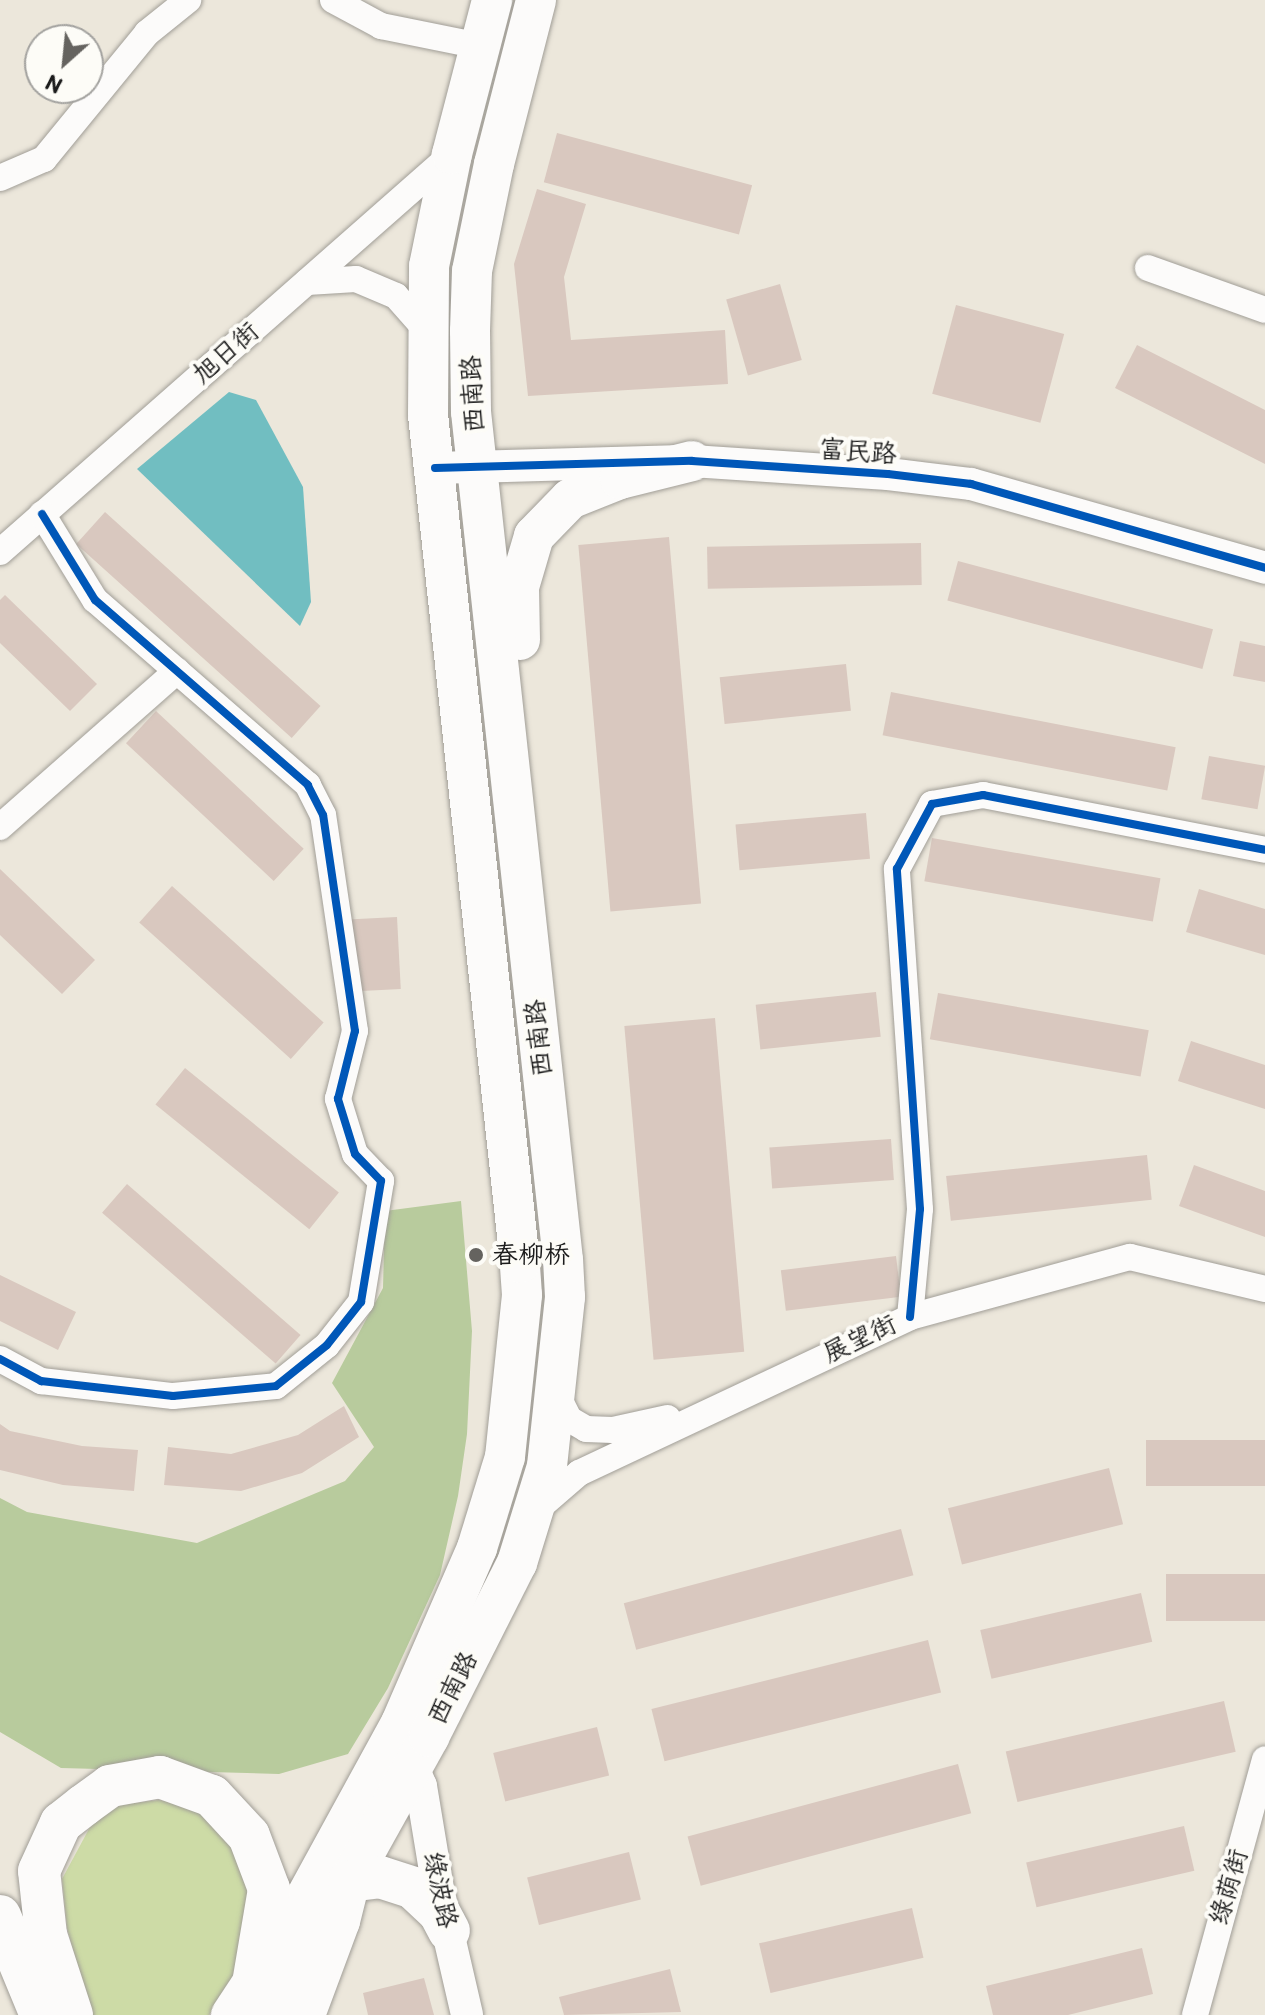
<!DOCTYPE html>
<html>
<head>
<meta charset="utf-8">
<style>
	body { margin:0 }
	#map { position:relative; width:1265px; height:2015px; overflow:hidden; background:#ece7db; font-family:Itim,"LXGW WenKai TC",sans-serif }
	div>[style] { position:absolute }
	.green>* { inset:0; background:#cddba6 }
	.forest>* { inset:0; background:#b8cb9d }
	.water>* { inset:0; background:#71bec1 }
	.building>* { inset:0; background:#d9c8bf; transform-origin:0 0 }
	.roads { filter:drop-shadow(0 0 2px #a19e97) drop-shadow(0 0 2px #a19e97) }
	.minor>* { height:26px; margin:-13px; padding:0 13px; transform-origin:13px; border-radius:13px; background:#fcfbfa }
	.tertiary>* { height:32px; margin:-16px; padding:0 16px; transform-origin:16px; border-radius:16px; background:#fcfbfa }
	.primary>* { height:40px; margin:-20px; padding:0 20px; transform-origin:20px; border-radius:20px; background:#fcfbfa }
	.trunk>* { height:42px; margin:-21px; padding:0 21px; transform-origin:21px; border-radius:21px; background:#fcfbfa }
	.cycleway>* { height:8px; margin:-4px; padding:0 4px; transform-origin:4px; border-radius:4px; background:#0057b8 }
	.dots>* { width:22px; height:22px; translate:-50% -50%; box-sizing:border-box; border:4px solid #fdfcf7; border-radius:50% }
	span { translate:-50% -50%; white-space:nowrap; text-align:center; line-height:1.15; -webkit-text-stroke:8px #fdfcf7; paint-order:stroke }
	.street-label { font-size:26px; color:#1c1c1c }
	.poi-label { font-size:26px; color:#1c1c1c }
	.left { translate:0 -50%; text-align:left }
	.north { position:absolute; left:24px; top:24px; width:80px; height:80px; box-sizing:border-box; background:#fdfcf7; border:2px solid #a3a29f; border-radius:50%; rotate:207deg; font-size:22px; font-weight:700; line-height:32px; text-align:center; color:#1c1c1c }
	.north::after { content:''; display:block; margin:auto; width:28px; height:36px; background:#65635f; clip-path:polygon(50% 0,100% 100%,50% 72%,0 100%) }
</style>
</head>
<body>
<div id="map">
	<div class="green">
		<i style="clip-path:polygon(159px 1800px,196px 1807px,229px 1835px,257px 1918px,230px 1986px,209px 2015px,90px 2015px,67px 1928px,62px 1879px,90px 1827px,115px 1805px)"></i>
	</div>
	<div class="forest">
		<i style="clip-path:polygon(461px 1201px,472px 1331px,467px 1434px,458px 1496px,440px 1575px,388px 1688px,348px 1754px,279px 1774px,61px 1768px,0 1732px,0 1498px,27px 1512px,197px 1543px,345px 1481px,374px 1447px,332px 1383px,383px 1288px,385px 1211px)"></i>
	</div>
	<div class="water">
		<i style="clip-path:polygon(229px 392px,256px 400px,303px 487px,311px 602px,300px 626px,137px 469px)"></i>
	</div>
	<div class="building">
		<i style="left:557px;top:133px;width:202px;height:51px;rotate:15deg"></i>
		<i style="clip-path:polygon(537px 189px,586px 204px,564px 277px,571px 340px,725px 330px,728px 384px,528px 396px,514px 264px)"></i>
		<i style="left:780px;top:284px;width:79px;height:56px;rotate:74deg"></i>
		<i style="left:956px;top:305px;width:112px;height:92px;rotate:15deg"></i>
		<i style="clip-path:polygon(1137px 345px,1265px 410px,1265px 464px,1115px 388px)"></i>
		<i style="left:105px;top:512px;width:290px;height:43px;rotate:42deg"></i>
		<i style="left:669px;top:537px;width:368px;height:91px;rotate:85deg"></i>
		<i style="left:921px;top:543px;width:42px;height:214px;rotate:89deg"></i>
		<i style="left:958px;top:561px;width:264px;height:41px;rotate:15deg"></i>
		<i style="clip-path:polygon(5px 595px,97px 684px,70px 711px,0 643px,0 600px)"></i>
		<i style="clip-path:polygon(1240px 641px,1265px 646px,1265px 682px,1233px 676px)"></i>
		<i style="left:846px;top:664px;width:47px;height:127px;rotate:84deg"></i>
		<i style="left:891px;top:692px;width:290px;height:44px;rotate:11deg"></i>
		<i style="left:156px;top:711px;width:202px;height:44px;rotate:43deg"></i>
		<i style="left:1209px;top:756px;width:57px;height:44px;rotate:10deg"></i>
		<i style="left:866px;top:813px;width:46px;height:131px;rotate:85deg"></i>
		<i style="left:932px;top:838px;width:232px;height:44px;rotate:10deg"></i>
		<i style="clip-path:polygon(0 869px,95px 960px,62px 994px,0 935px)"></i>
		<i style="left:172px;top:886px;width:204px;height:49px;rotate:42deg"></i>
		<i style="clip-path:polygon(1199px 889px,1265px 909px,1265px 955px,1186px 932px)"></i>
		<i style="left:397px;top:917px;width:72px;height:49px;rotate:87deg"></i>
		<i style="left:876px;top:992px;width:45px;height:121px;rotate:84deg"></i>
		<i style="left:938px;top:993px;width:214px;height:47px;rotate:10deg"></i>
		<i style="left:715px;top:1018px;width:335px;height:91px;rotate:85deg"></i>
		<i style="clip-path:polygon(1191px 1041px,1265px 1065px,1265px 1109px,1178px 1081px)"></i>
		<i style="left:185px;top:1068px;width:198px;height:47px;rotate:39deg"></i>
		<i style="left:891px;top:1139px;width:41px;height:122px;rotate:86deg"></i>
		<i style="left:1147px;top:1155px;width:45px;height:202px;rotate:84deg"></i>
		<i style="clip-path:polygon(1194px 1165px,1265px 1191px,1265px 1237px,1179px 1206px)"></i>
		<i style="left:127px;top:1184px;width:230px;height:38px;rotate:41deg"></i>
		<i style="left:896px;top:1256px;width:41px;height:116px;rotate:83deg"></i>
		<i style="clip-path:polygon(0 1275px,76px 1312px,58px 1350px,0 1321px)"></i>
		<i style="clip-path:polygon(344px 1406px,359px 1437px,302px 1473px,241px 1491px,164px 1485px,168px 1447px,231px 1454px,298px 1435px)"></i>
		<i style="clip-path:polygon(0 1424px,10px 1431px,82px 1446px,138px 1450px,134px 1491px,63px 1485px,0 1470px)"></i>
		<i style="left:1265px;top:1440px;width:46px;height:119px;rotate:90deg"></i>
		<i style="left:1109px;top:1468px;width:58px;height:166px;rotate:76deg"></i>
		<i style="left:901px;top:1529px;width:48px;height:287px;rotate:75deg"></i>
		<i style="left:1265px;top:1574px;width:47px;height:99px;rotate:90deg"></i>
		<i style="left:1141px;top:1593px;width:50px;height:165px;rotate:77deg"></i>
		<i style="left:928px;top:1640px;width:54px;height:285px;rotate:76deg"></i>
		<i style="left:1224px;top:1701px;width:52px;height:224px;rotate:77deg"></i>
		<i style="left:597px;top:1727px;width:50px;height:107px;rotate:76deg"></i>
		<i style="left:958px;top:1764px;width:51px;height:280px;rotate:75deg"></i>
		<i style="left:1184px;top:1826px;width:46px;height:162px;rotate:77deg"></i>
		<i style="left:629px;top:1852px;width:49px;height:105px;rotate:76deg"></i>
		<i style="left:912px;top:1908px;width:51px;height:157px;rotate:77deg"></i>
		<i style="clip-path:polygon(1142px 1948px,1153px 1994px,1068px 2015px,993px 2015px,986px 1986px)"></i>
		<i style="clip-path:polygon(670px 1969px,681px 2012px,564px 2015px,559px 1997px)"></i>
		<i style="clip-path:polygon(424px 1978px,434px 2015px,368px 2015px,363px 1993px)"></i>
	</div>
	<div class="roads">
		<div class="minor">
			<i style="left:333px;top:0;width:55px;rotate:28.4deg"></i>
			<i style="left:381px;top:26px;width:101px;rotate:11.4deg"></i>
			<i style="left:0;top:178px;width:48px;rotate:-23.4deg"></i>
			<i style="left:44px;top:159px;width:163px;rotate:-50.7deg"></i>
			<i style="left:147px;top:33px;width:53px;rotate:-38.8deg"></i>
			<i style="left:1148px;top:268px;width:124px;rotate:19.7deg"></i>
			<i style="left:307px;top:282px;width:49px;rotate:-3.5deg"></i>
			<i style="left:356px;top:279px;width:43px;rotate:23deg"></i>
			<i style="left:396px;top:296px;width:47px;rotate:48.5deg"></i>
			<i style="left:0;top:552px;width:602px;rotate:-41.36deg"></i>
			<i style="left:0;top:827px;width:236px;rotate:-41.4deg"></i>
			<i style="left:910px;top:1317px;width:108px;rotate:-84.7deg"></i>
			<i style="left:920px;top:1209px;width:341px;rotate:-93.9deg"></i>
			<i style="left:897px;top:869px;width:74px;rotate:-61.7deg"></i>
			<i style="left:932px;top:804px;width:52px;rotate:-10deg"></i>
			<i style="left:983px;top:795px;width:287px;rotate:11deg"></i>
			<i style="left:0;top:1359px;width:47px;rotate:28.2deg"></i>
			<i style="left:41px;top:1381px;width:133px;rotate:6.5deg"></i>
			<i style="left:173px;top:1396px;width:103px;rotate:-5.5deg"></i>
			<i style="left:276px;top:1386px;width:65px;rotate:-38.8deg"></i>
			<i style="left:327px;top:1345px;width:55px;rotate:-51.7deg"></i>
			<i style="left:361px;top:1302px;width:123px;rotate:-80.6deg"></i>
			<i style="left:381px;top:1181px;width:37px;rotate:-134deg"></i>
			<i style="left:355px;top:1154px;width:58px;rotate:-107.2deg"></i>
			<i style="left:338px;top:1099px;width:70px;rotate:-76deg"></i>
			<i style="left:355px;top:1031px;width:218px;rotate:-98.4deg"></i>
			<i style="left:323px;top:815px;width:34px;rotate:-117deg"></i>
			<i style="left:308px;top:785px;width:282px;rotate:-139deg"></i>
			<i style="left:95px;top:600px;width:101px;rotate:-121.6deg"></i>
			<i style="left:556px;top:1393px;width:29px;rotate:63deg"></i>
			<i style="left:569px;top:1419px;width:20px;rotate:30deg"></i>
			<i style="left:586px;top:1429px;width:27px;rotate:2deg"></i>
			<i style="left:613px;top:1430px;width:56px;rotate:-12.3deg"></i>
			<i style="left:534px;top:1512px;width:60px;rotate:-40.9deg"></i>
			<i style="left:579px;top:1473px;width:366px;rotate:-25.2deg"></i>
			<i style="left:910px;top:1317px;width:228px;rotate:-15.3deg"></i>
			<i style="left:1130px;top:1257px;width:139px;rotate:13.3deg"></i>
			<i style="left:1195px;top:2015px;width:265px;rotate:-74.7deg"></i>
		</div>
		<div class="tertiary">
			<i style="left:435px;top:468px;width:257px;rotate:-1.6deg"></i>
			<i style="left:692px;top:461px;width:196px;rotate:3.8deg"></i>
			<i style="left:888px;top:474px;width:84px;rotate:6.9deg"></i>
			<i style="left:971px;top:484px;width:306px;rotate:15.9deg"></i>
			<i style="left:412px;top:1765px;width:23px;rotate:67deg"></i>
			<i style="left:421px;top:1786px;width:104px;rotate:80.6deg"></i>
			<i style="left:438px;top:1889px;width:129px;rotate:77deg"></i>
		</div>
		<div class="primary">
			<i style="left:520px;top:640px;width:53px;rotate:-91.1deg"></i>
			<i style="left:519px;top:587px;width:53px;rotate:-73.6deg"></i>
			<i style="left:534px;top:536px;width:52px;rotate:-45.8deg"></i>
			<i style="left:570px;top:499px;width:54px;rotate:-21.8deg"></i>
			<i style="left:620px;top:479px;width:74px;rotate:-14deg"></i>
			<i style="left:231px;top:2015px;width:109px;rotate:-56.6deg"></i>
			<i style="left:291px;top:1924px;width:229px;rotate:-61.3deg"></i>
			<i style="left:401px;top:1723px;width:191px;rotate:-66.5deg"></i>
			<i style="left:477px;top:1548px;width:95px;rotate:-72.9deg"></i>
			<i style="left:505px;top:1457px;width:163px;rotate:-84deg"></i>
			<i style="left:522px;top:1295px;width:32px;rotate:-94deg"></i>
			<i style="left:520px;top:1263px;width:853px;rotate:-96.19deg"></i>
			<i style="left:428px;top:415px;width:149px;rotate:-89.6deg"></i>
			<i style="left:429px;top:266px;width:114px;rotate:-78.4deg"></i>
			<i style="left:452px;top:154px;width:159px;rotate:-75.4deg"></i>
			<i style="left:264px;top:2015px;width:159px;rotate:-57.6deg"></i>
			<i style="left:349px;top:1881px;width:165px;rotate:-60.9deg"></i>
			<i style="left:429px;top:1737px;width:195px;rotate:-63.2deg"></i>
			<i style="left:517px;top:1563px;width:102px;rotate:-72.8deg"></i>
			<i style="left:547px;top:1466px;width:170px;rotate:-83.9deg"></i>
			<i style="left:565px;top:1297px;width:37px;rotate:-93deg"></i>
			<i style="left:563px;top:1260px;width:853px;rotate:-96.19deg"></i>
			<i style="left:471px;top:412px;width:81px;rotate:-90.7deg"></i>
			<i style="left:470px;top:331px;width:60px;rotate:-88.1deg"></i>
			<i style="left:472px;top:271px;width:109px;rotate:-78.4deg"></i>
			<i style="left:494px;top:164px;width:169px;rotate:-75.6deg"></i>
		</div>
		<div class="trunk">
			<i style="left:0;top:1916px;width:107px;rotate:67.5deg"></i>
			<i style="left:72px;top:2015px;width:84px;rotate:-108deg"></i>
			<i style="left:46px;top:1935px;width:64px;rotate:-96.2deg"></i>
			<i style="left:39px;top:1871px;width:53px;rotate:-65.4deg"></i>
			<i style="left:61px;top:1823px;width:29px;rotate:-38deg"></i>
			<i style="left:84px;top:1805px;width:32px;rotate:-36deg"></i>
			<i style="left:110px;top:1786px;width:51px;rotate:-10.2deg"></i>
			<i style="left:160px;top:1777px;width:55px;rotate:20.1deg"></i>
			<i style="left:212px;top:1796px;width:54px;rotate:47.2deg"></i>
			<i style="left:249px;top:1836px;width:57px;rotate:69.3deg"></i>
			<i style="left:269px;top:1889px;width:96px;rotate:99.6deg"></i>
			<i style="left:304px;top:2015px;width:100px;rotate:-69.6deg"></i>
			<i style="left:339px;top:1921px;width:41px;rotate:-76deg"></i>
			<i style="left:349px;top:1881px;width:31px;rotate:-7deg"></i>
			<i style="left:380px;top:1877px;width:35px;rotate:18deg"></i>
			<i style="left:413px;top:1888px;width:35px;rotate:43deg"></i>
			<i style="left:439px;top:1912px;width:21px;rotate:62deg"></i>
		</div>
	</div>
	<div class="cycleway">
		<i style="left:435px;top:468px;width:257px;rotate:-1.6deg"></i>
		<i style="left:692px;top:461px;width:196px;rotate:3.8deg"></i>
		<i style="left:888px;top:474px;width:84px;rotate:6.9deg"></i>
		<i style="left:971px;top:484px;width:306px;rotate:15.9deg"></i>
		<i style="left:910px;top:1317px;width:108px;rotate:-84.7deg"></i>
		<i style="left:920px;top:1209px;width:341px;rotate:-93.9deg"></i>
		<i style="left:897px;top:869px;width:74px;rotate:-61.7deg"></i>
		<i style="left:932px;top:804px;width:52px;rotate:-10deg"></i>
		<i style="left:983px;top:795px;width:287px;rotate:11deg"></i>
		<i style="left:0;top:1359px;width:47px;rotate:28.2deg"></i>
		<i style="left:41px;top:1381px;width:133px;rotate:6.5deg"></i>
		<i style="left:173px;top:1396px;width:103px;rotate:-5.5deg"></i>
		<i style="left:276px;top:1386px;width:65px;rotate:-38.8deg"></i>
		<i style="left:327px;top:1345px;width:55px;rotate:-51.7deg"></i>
		<i style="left:361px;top:1302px;width:123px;rotate:-80.6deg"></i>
		<i style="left:381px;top:1181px;width:37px;rotate:-134deg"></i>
		<i style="left:355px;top:1154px;width:58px;rotate:-107.2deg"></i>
		<i style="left:338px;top:1099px;width:70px;rotate:-76deg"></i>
		<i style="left:355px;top:1031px;width:218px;rotate:-98.4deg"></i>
		<i style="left:323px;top:815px;width:34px;rotate:-117deg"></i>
		<i style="left:308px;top:785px;width:282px;rotate:-139deg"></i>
		<i style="left:95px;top:600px;width:101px;rotate:-121.6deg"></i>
	</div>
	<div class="dots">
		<i style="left:476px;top:1255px;background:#65635f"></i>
	</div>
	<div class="street-label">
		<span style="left:226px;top:353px;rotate:-41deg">旭日街</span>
		<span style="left:473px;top:394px;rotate:-93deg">西南路</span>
		<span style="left:858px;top:452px;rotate:4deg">富民路</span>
		<span style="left:539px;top:1038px;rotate:-96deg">西南路</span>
		<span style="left:860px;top:1339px;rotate:-25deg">展望街</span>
		<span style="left:453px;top:1688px;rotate:-63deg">西南路</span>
		<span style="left:1229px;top:1887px;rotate:-74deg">绿荫街</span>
		<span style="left:440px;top:1890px;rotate:78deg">绿波路</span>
	</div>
	<div class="poi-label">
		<span class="left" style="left:492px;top:1255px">春柳桥</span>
	</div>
	<div class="north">N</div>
</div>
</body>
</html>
